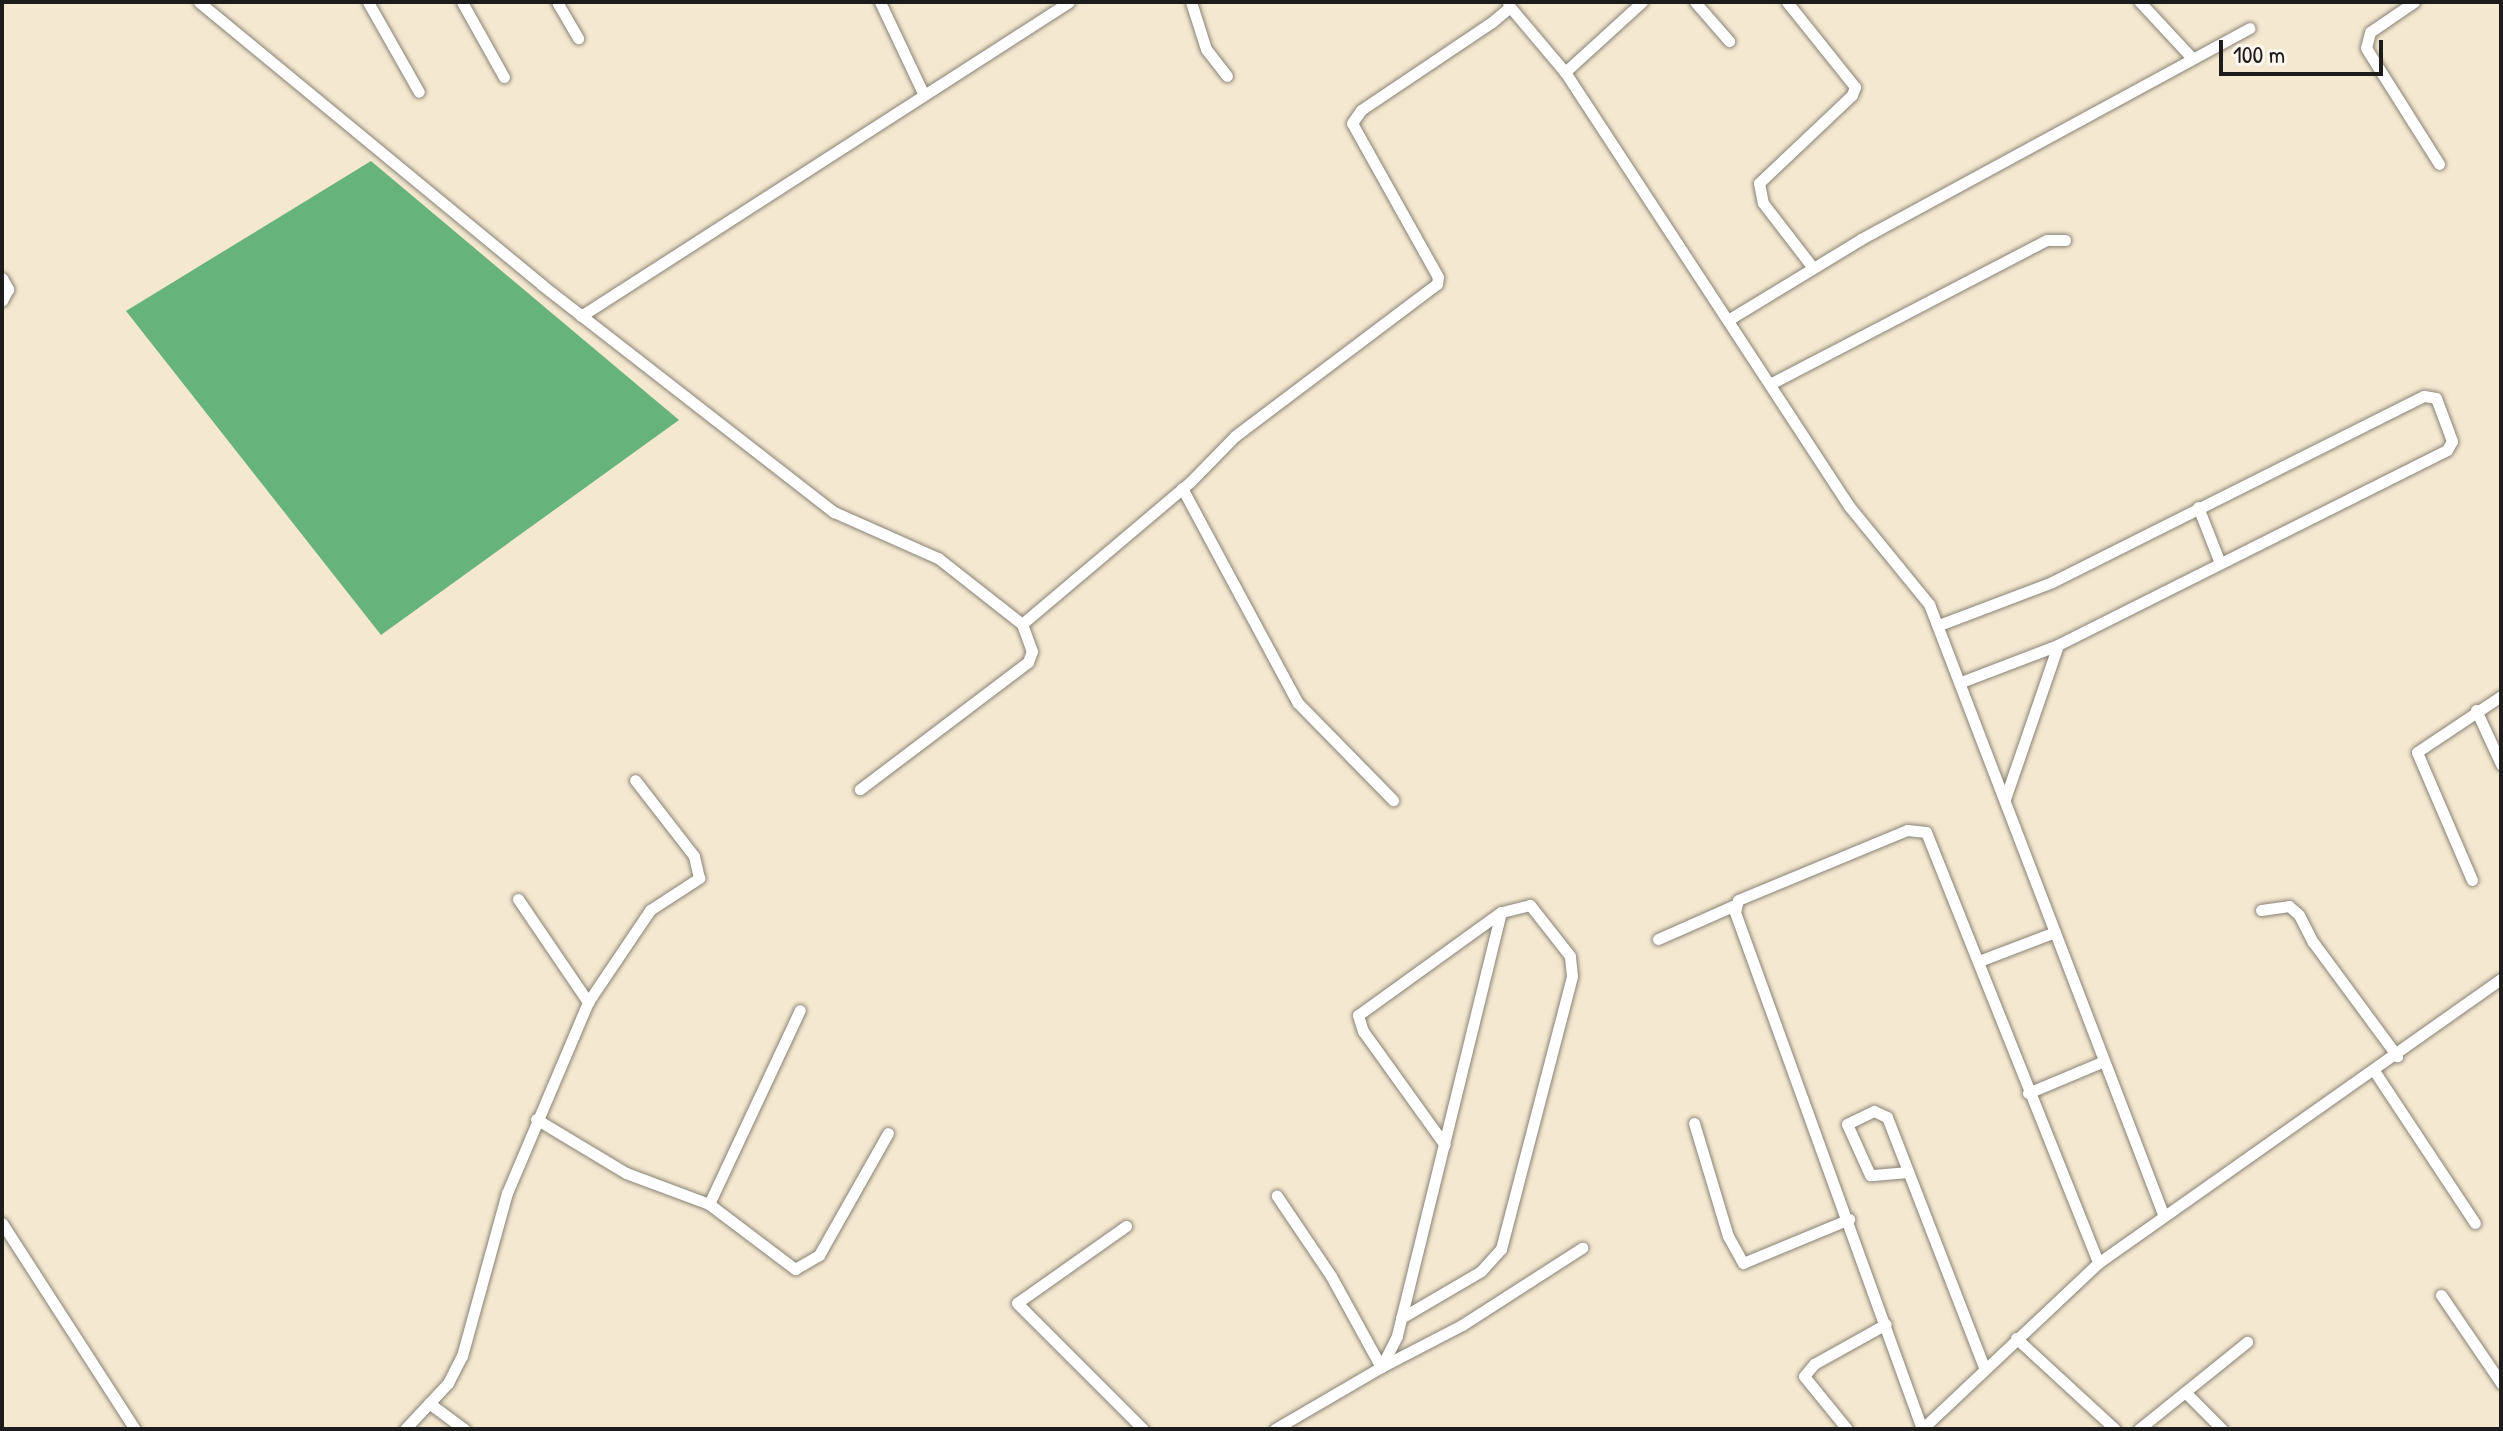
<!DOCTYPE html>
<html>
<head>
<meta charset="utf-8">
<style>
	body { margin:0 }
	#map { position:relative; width:2503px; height:1431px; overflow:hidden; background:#f4e8d0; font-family:"Patrick Hand",sans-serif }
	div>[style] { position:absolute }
	.forest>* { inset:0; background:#67b37c }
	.roads { filter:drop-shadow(0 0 2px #888276) drop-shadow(0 0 2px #888276) }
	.street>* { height:11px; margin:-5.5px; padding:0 5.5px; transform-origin:5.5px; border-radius:5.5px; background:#fff }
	span { translate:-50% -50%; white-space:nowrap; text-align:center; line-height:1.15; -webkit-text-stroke:7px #fbf7ec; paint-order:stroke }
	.frame { position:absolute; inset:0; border:4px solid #1c1c1c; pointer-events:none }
	.scale { position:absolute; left:2219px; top:40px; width:164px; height:36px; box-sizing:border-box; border:4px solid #1c1c1c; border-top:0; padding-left:10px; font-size:24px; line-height:28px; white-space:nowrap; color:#1c1c1c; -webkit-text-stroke:6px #fbf7ec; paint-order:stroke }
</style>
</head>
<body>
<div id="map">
	<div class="forest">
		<i style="clip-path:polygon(371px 161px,679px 420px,381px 635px,126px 311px)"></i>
	</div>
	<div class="roads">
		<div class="street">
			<i style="left:199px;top:2px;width:445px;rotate:39.5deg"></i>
			<i style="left:542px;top:285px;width:370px;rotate:37.9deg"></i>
			<i style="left:834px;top:512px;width:114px;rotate:23.9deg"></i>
			<i style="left:938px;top:558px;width:107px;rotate:38.2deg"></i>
			<i style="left:1022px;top:624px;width:29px;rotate:70deg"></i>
			<i style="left:1032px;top:651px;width:12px;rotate:110deg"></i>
			<i style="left:1028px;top:662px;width:211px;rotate:142.9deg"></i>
			<i style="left:368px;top:2px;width:103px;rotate:60.5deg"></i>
			<i style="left:462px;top:2px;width:86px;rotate:60.8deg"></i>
			<i style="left:557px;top:2px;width:42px;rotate:59.7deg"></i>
			<i style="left:880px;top:2px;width:101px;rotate:64.7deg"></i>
			<i style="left:1191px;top:2px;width:49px;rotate:72.3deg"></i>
			<i style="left:1206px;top:49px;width:34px;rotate:52deg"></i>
			<i style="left:1695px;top:2px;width:52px;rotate:48.9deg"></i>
			<i style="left:1787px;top:2px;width:109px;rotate:51.3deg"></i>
			<i style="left:1855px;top:87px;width:9px;rotate:111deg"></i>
			<i style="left:1852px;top:95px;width:128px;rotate:136.6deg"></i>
			<i style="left:1759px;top:183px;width:20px;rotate:79deg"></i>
			<i style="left:1763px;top:203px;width:82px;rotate:52.4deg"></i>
			<i style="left:2140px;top:2px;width:76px;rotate:47.1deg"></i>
			<i style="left:2414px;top:2px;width:53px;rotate:145.7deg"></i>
			<i style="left:2370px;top:32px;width:16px;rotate:104deg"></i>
			<i style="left:2366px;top:48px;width:137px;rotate:57.8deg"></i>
			<i style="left:1510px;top:7px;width:85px;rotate:49.8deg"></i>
			<i style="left:1565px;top:72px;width:519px;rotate:56.8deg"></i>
			<i style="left:1849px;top:506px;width:127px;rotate:50.8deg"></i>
			<i style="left:1929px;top:604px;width:653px;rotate:69.01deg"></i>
			<i style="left:1565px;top:72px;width:104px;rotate:-42.3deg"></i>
			<i style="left:2px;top:278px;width:13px;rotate:61deg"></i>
			<i style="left:8px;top:289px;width:13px;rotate:117deg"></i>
			<i style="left:581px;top:316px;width:580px;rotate:-32.76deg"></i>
			<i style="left:1728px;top:320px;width:156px;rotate:-31.3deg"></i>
			<i style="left:1861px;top:239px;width:442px;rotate:-28.5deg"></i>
			<i style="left:1770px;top:384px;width:312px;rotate:-27.5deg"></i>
			<i style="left:2047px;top:240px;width:18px"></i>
			<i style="left:1182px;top:488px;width:244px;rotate:61.7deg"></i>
			<i style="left:1298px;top:703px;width:136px;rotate:45.6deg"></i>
			<i style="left:2198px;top:507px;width:60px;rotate:68.6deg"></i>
			<i style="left:1022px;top:624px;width:221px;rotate:-40.2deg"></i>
			<i style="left:1191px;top:481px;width:63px;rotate:-45.6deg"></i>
			<i style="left:1235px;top:436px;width:253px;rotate:-37deg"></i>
			<i style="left:1437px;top:284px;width:7px;rotate:-82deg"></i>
			<i style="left:1438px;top:277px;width:176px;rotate:-119.2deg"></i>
			<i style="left:1352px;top:123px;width:16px;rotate:-55deg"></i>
			<i style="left:1361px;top:110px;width:158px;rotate:-33.9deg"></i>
			<i style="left:1492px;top:22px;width:23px;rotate:-40deg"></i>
			<i style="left:1510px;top:7px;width:4px;rotate:-117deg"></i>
			<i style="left:1939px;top:625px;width:121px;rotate:-20.8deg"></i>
			<i style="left:2052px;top:582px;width:416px;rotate:-26.6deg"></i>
			<i style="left:2424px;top:396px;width:12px;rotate:9deg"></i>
			<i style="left:2436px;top:398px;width:46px;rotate:69.6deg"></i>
			<i style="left:2452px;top:441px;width:10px;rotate:119deg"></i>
			<i style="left:2447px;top:450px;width:435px;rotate:153.4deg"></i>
			<i style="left:2058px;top:645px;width:104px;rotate:159.1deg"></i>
			<i style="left:2476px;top:710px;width:60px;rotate:65.2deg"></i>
			<i style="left:2005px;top:799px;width:163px;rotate:-71deg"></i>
			<i style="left:2472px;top:880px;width:139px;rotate:-113.3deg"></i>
			<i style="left:2417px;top:752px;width:101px;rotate:-33.7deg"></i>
			<i style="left:518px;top:899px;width:125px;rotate:55.8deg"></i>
			<i style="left:2261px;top:910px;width:28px;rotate:-8deg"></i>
			<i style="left:2289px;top:906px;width:13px;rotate:42deg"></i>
			<i style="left:2299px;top:915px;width:30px;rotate:63deg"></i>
			<i style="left:2313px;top:942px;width:142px;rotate:53.6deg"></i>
			<i style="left:1501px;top:912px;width:437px;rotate:103.8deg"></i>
			<i style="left:1397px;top:1336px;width:35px;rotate:117deg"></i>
			<i style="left:1381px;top:1367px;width:91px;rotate:-27.4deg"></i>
			<i style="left:1462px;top:1325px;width:143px;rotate:-32.7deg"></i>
			<i style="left:1658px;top:939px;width:84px;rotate:-23.8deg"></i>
			<i style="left:1979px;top:961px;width:81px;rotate:-20.9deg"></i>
			<i style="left:2375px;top:1072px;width:181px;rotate:56.5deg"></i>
			<i style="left:2028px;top:1093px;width:82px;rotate:-22.8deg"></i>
			<i style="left:536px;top:1119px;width:105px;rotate:31deg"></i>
			<i style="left:626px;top:1173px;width:89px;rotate:20.5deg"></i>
			<i style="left:709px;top:1204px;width:108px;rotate:37.1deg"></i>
			<i style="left:795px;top:1269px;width:28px;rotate:-30deg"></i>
			<i style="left:819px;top:1255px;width:140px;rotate:-60.5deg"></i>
			<i style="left:1694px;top:1123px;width:118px;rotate:73.3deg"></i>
			<i style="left:1728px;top:1236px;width:31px;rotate:61deg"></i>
			<i style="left:1743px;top:1263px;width:115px;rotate:-22.5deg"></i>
			<i style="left:1908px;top:1172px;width:38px;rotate:175deg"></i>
			<i style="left:1870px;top:1175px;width:56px;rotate:-114.3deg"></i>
			<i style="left:1847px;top:1124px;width:30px;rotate:-26deg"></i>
			<i style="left:1874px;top:1111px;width:14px;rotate:25deg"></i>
			<i style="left:1887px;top:1117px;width:268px;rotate:68.8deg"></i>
			<i style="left:709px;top:1204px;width:214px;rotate:-64.9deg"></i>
			<i style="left:2px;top:1223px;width:245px;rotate:57.2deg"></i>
			<i style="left:1126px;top:1226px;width:133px;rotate:144.8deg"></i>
			<i style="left:1017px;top:1303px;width:178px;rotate:45deg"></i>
			<i style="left:2441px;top:1295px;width:107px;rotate:55.7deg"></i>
			<i style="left:1401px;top:1318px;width:93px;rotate:-30.4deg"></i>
			<i style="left:1481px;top:1271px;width:30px;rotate:-48deg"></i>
			<i style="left:1501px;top:1249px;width:282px;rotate:-75.4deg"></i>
			<i style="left:1572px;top:976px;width:20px;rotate:-96deg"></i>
			<i style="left:1570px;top:956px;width:65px;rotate:-128.1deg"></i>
			<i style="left:1530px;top:905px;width:30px;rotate:166deg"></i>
			<i style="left:1501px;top:912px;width:176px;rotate:144.2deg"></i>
			<i style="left:1358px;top:1015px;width:17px;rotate:73deg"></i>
			<i style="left:1363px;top:1031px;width:140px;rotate:54.3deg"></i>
			<i style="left:2016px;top:1338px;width:134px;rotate:42.6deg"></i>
			<i style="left:2185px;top:1392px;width:52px;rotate:45deg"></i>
			<i style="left:429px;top:1403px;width:44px;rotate:36.6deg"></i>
			<i style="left:405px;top:1429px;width:63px;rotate:-46.9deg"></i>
			<i style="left:448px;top:1383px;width:30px;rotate:-63deg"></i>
			<i style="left:462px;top:1356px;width:169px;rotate:-74.6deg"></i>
			<i style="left:507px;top:1193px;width:207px;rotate:-67deg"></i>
			<i style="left:588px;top:1002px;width:111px;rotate:-56deg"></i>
			<i style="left:650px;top:910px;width:59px;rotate:-33.1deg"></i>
			<i style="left:699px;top:878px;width:23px;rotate:-103deg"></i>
			<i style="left:694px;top:856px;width:96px;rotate:-127.8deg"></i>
			<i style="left:1275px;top:1429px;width:123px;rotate:-30.3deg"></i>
			<i style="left:1381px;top:1367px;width:104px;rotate:-118.8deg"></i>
			<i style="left:1331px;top:1276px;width:97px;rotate:-124deg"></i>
			<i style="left:1847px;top:1429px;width:68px;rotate:-129.1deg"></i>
			<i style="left:1804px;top:1376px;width:16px;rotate:-50deg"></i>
			<i style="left:1814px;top:1364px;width:82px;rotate:-29.1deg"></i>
			<i style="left:1922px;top:1429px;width:550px;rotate:-109.89deg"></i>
			<i style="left:1735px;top:912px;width:12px;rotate:-76deg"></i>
			<i style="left:1738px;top:900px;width:183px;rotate:-22.5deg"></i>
			<i style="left:1907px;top:830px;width:19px;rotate:6deg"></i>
			<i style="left:1926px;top:832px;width:464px;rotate:68.2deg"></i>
			<i style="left:1922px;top:1429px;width:242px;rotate:-43.3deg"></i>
			<i style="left:2098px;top:1263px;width:493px;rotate:-35.2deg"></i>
			<i style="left:2139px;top:1429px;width:139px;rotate:-38.9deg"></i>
		</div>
	</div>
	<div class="frame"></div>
	<div class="scale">100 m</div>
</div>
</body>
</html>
